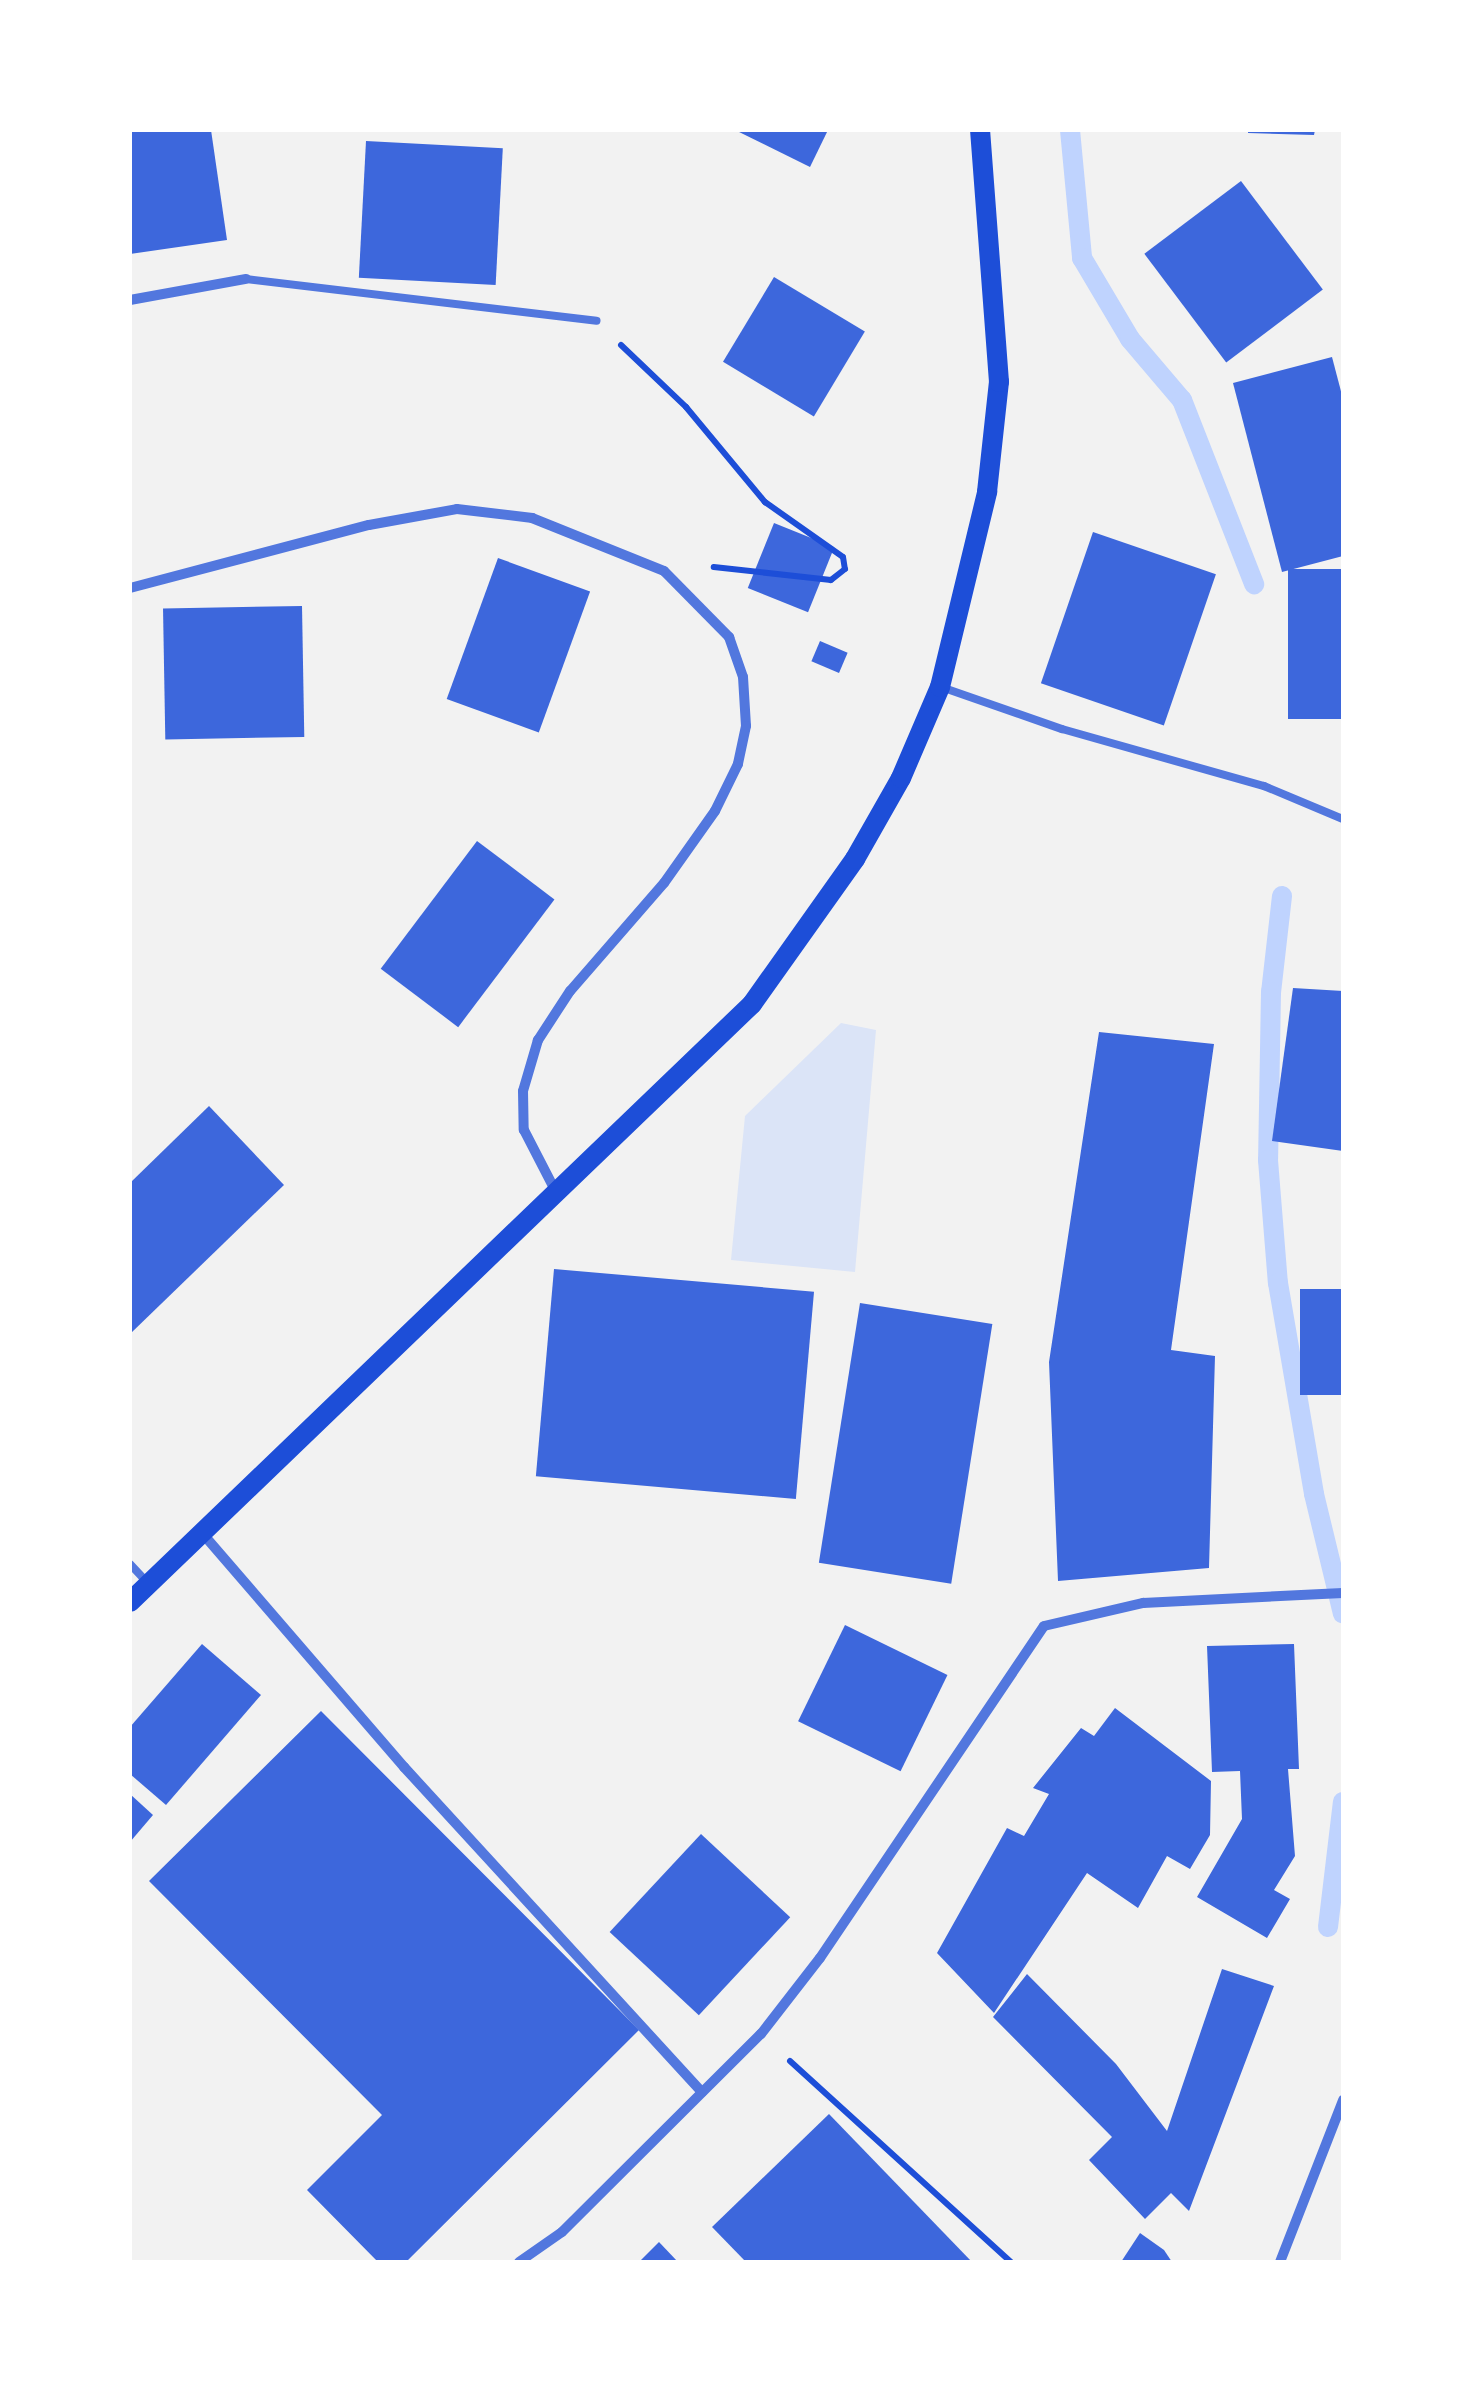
<!DOCTYPE html>
<html>
<head>
<meta charset="utf-8">
<style>
	body { margin:0 }
	#map { position:relative; width:1473px; height:2392px; overflow:hidden; background:#f2f2f2; font-family:"Sofia Sans Condensed",sans-serif }
	div>[style] { position:absolute }
	.green>* { inset:0; background:#dbe4f7 }
	.stream>* { height:20px; margin:-10px; padding:0 10px; transform-origin:10px; border-radius:10px; background:#bfd3fe }
	.building>* { inset:0; background:#3d67dc; transform-origin:0 0 }
	.path>* { height:6px; margin:-3px; padding:0 3px; transform-origin:3px; border-radius:3px; background:#1d4ed8 }
	.service>* { height:8px; margin:-4px; padding:0 4px; transform-origin:4px; border-radius:4px; background:#5277de }
	.minor>* { height:10px; margin:-5px; padding:0 5px; transform-origin:5px; border-radius:5px; background:#5277de }
	.secondary>* { height:20px; margin:-10px; padding:0 10px; transform-origin:10px; border-radius:10px; background:#1d4ed8 }
	span { translate:-50% -50%; white-space:nowrap; text-align:center; line-height:1.15; -webkit-text-stroke:8px #fff; paint-order:stroke }
	.frame { position:absolute; inset:0; border:132px solid #fff; pointer-events:none }
</style>
</head>
<body>
<div id="map">
	<div class="green">
		<i style="clip-path:polygon(841px 1023px,876px 1030px,855px 1272px,731px 1260px,745px 1116px)"></i>
	</div>
	<div class="stream">
		<i style="left:1070px;top:130px;width:129px;rotate:84.6deg"></i>
		<i style="left:1082px;top:258px;width:94px;rotate:59.3deg"></i>
		<i style="left:1130px;top:339px;width:80px;rotate:49.6deg"></i>
		<i style="left:1182px;top:400px;width:198px;rotate:68.6deg"></i>
		<i style="left:1282px;top:896px;width:97px;rotate:96.5deg"></i>
		<i style="left:1271px;top:992px;width:168px;rotate:91deg"></i>
		<i style="left:1268px;top:1160px;width:123px;rotate:85.4deg"></i>
		<i style="left:1278px;top:1283px;width:214px;rotate:80.3deg"></i>
		<i style="left:1314px;top:1494px;width:123px;rotate:76.4deg"></i>
		<i style="left:1328px;top:1927px;width:126px;rotate:-83.2deg"></i>
	</div>
	<div class="building">
		<i style="clip-path:polygon(130px 130px,211px 130px,227px 240px,130px 254px)"></i>
		<i style="clip-path:polygon(735px 130px,828px 130px,810px 167px)"></i>
		<i style="clip-path:polygon(1248px 130px,1315px 130px,1314px 135px,1248px 133px)"></i>
		<i style="left:366px;top:141px;width:137px;height:137px;rotate:3deg"></i>
		<i style="left:1241px;top:181px;width:136px;height:121px;rotate:53deg"></i>
		<i style="left:774px;top:277px;width:106px;height:99px;rotate:31deg"></i>
		<i style="clip-path:polygon(1332px 357px,1343px 399px,1343px 556px,1282px 572px,1233px 383px)"></i>
		<i style="left:774px;top:523px;width:65px;height:70px;rotate:22deg"></i>
		<i style="left:1093px;top:532px;width:130px;height:160px;rotate:19deg"></i>
		<i style="left:498px;top:558px;width:98px;height:150px;rotate:20deg"></i>
		<i style="left:1343px;top:569px;width:150px;height:55px;rotate:90deg"></i>
		<i style="left:302px;top:606px;width:131px;height:139px;rotate:89deg"></i>
		<i style="left:820px;top:641px;width:30px;height:22px;rotate:23deg"></i>
		<i style="left:477px;top:841px;width:97px;height:160px;rotate:37deg"></i>
		<i style="clip-path:polygon(1293px 988px,1343px 991px,1343px 1151px,1272px 1141px)"></i>
		<i style="clip-path:polygon(1099px 1032px,1214px 1044px,1171px 1350px,1215px 1356px,1209px 1568px,1058px 1581px,1049px 1362px)"></i>
		<i style="clip-path:polygon(209px 1106px,284px 1185px,130px 1334px,130px 1183px)"></i>
		<i style="left:554px;top:1269px;width:261px;height:208px;rotate:5deg"></i>
		<i style="left:1300px;top:1289px;width:43px;height:106px"></i>
		<i style="left:860px;top:1303px;width:134px;height:263px;rotate:9deg"></i>
		<i style="left:845px;top:1625px;width:114px;height:107px;rotate:26deg"></i>
		<i style="clip-path:polygon(202px 1644px,261px 1695px,166px 1805px,130px 1774px,130px 1727px)"></i>
		<i style="clip-path:polygon(1294px 1644px,1299px 1769px,1288px 1769px,1295px 1856px,1274px 1890px,1290px 1899px,1267px 1938px,1197px 1897px,1242px 1819px,1240px 1771px,1212px 1772px,1207px 1646px)"></i>
		<i style="clip-path:polygon(1115px 1708px,1211px 1781px,1210px 1835px,1190px 1869px,1167px 1856px,1138px 1908px,1087px 1873px,994px 2013px,937px 1953px,1007px 1828px,1024px 1836px,1049px 1794px,1033px 1788px,1081px 1728px,1094px 1736px)"></i>
		<i style="clip-path:polygon(321px 1711px,639px 2030px,406px 2262px,378px 2262px,307px 2190px,382px 2115px,149px 1881px)"></i>
		<i style="clip-path:polygon(130px 1794px,153px 1815px,130px 1842px)"></i>
		<i style="left:701px;top:1834px;width:122px;height:134px;rotate:43deg"></i>
		<i style="clip-path:polygon(1222px 1969px,1274px 1986px,1189px 2211px,1171px 2193px,1145px 2219px,1089px 2160px,1112px 2137px,993px 2017px,1027px 1974px,1116px 2064px,1167px 2131px)"></i>
		<i style="clip-path:polygon(829px 2114px,972px 2262px,746px 2262px,712px 2227px)"></i>
		<i style="clip-path:polygon(1140px 2233px,1164px 2250px,1172px 2262px,1121px 2262px)"></i>
		<i style="clip-path:polygon(659px 2242px,678px 2262px,639px 2262px)"></i>
	</div>
	<div class="path">
		<i style="left:621px;top:345px;width:90px;rotate:43.6deg"></i>
		<i style="left:686px;top:407px;width:124px;rotate:50.3deg"></i>
		<i style="left:765px;top:502px;width:95px;rotate:35.2deg"></i>
		<i style="left:843px;top:557px;width:12px;rotate:81deg"></i>
		<i style="left:845px;top:569px;width:18px;rotate:142deg"></i>
		<i style="left:831px;top:580px;width:118px;rotate:-173.7deg"></i>
		<i style="left:790px;top:2061px;width:299px;rotate:42.3deg"></i>
	</div>
	<div class="service">
		<i style="left:246px;top:279px;width:353px;rotate:6.8deg"></i>
		<i style="left:944px;top:688px;width:125px;rotate:19.2deg"></i>
		<i style="left:1062px;top:729px;width:210px;rotate:15.8deg"></i>
		<i style="left:1264px;top:786px;width:86px;rotate:22.7deg"></i>
		<i style="left:130px;top:1564px;width:26px;rotate:47deg"></i>
	</div>
	<div class="minor">
		<i style="left:130px;top:300px;width:118px;rotate:-10.3deg"></i>
		<i style="left:130px;top:588px;width:247px;rotate:-14.8deg"></i>
		<i style="left:369px;top:525px;width:89px;rotate:-10.3deg"></i>
		<i style="left:457px;top:509px;width:76px;rotate:6.8deg"></i>
		<i style="left:532px;top:518px;width:142px;rotate:21.9deg"></i>
		<i style="left:664px;top:571px;width:93px;rotate:45.4deg"></i>
		<i style="left:729px;top:637px;width:42px;rotate:70.7deg"></i>
		<i style="left:743px;top:677px;width:49px;rotate:86.5deg"></i>
		<i style="left:746px;top:726px;width:39px;rotate:102deg"></i>
		<i style="left:738px;top:764px;width:52px;rotate:116.1deg"></i>
		<i style="left:715px;top:811px;width:88px;rotate:125.3deg"></i>
		<i style="left:664px;top:883px;width:143px;rotate:131deg"></i>
		<i style="left:570px;top:991px;width:59px;rotate:123.1deg"></i>
		<i style="left:538px;top:1040px;width:53px;rotate:106.4deg"></i>
		<i style="left:523px;top:1091px;width:39px;rotate:89deg"></i>
		<i style="left:524px;top:1130px;width:72px;rotate:62.7deg"></i>
		<i style="left:203px;top:1534px;width:308px;rotate:49.2deg"></i>
		<i style="left:404px;top:1767px;width:441px;rotate:47.5deg"></i>
		<i style="left:519px;top:2262px;width:52px;rotate:-34.9deg"></i>
		<i style="left:562px;top:2232px;width:281px;rotate:-44.9deg"></i>
		<i style="left:761px;top:2034px;width:96px;rotate:-52.2deg"></i>
		<i style="left:820px;top:1958px;width:400px;rotate:-56deg"></i>
		<i style="left:1044px;top:1626px;width:102px;rotate:-13.1deg"></i>
		<i style="left:1143px;top:1603px;width:200px;rotate:-2.9deg"></i>
		<i style="left:1280px;top:2262px;width:174px;rotate:-68.7deg"></i>
	</div>
	<div class="secondary">
		<i style="left:130px;top:1602px;width:863px;rotate:-43.87deg"></i>
		<i style="left:752px;top:1004px;width:178px;rotate:-54.6deg"></i>
		<i style="left:855px;top:859px;width:93px;rotate:-60.4deg"></i>
		<i style="left:901px;top:778px;width:99px;rotate:-66.8deg"></i>
		<i style="left:940px;top:687px;width:201px;rotate:-76.4deg"></i>
		<i style="left:987px;top:492px;width:111px;rotate:-83.8deg"></i>
		<i style="left:999px;top:382px;width:253px;rotate:-94.3deg"></i>
	</div>
	<div class="frame"></div>
</div>
</body>
</html>
